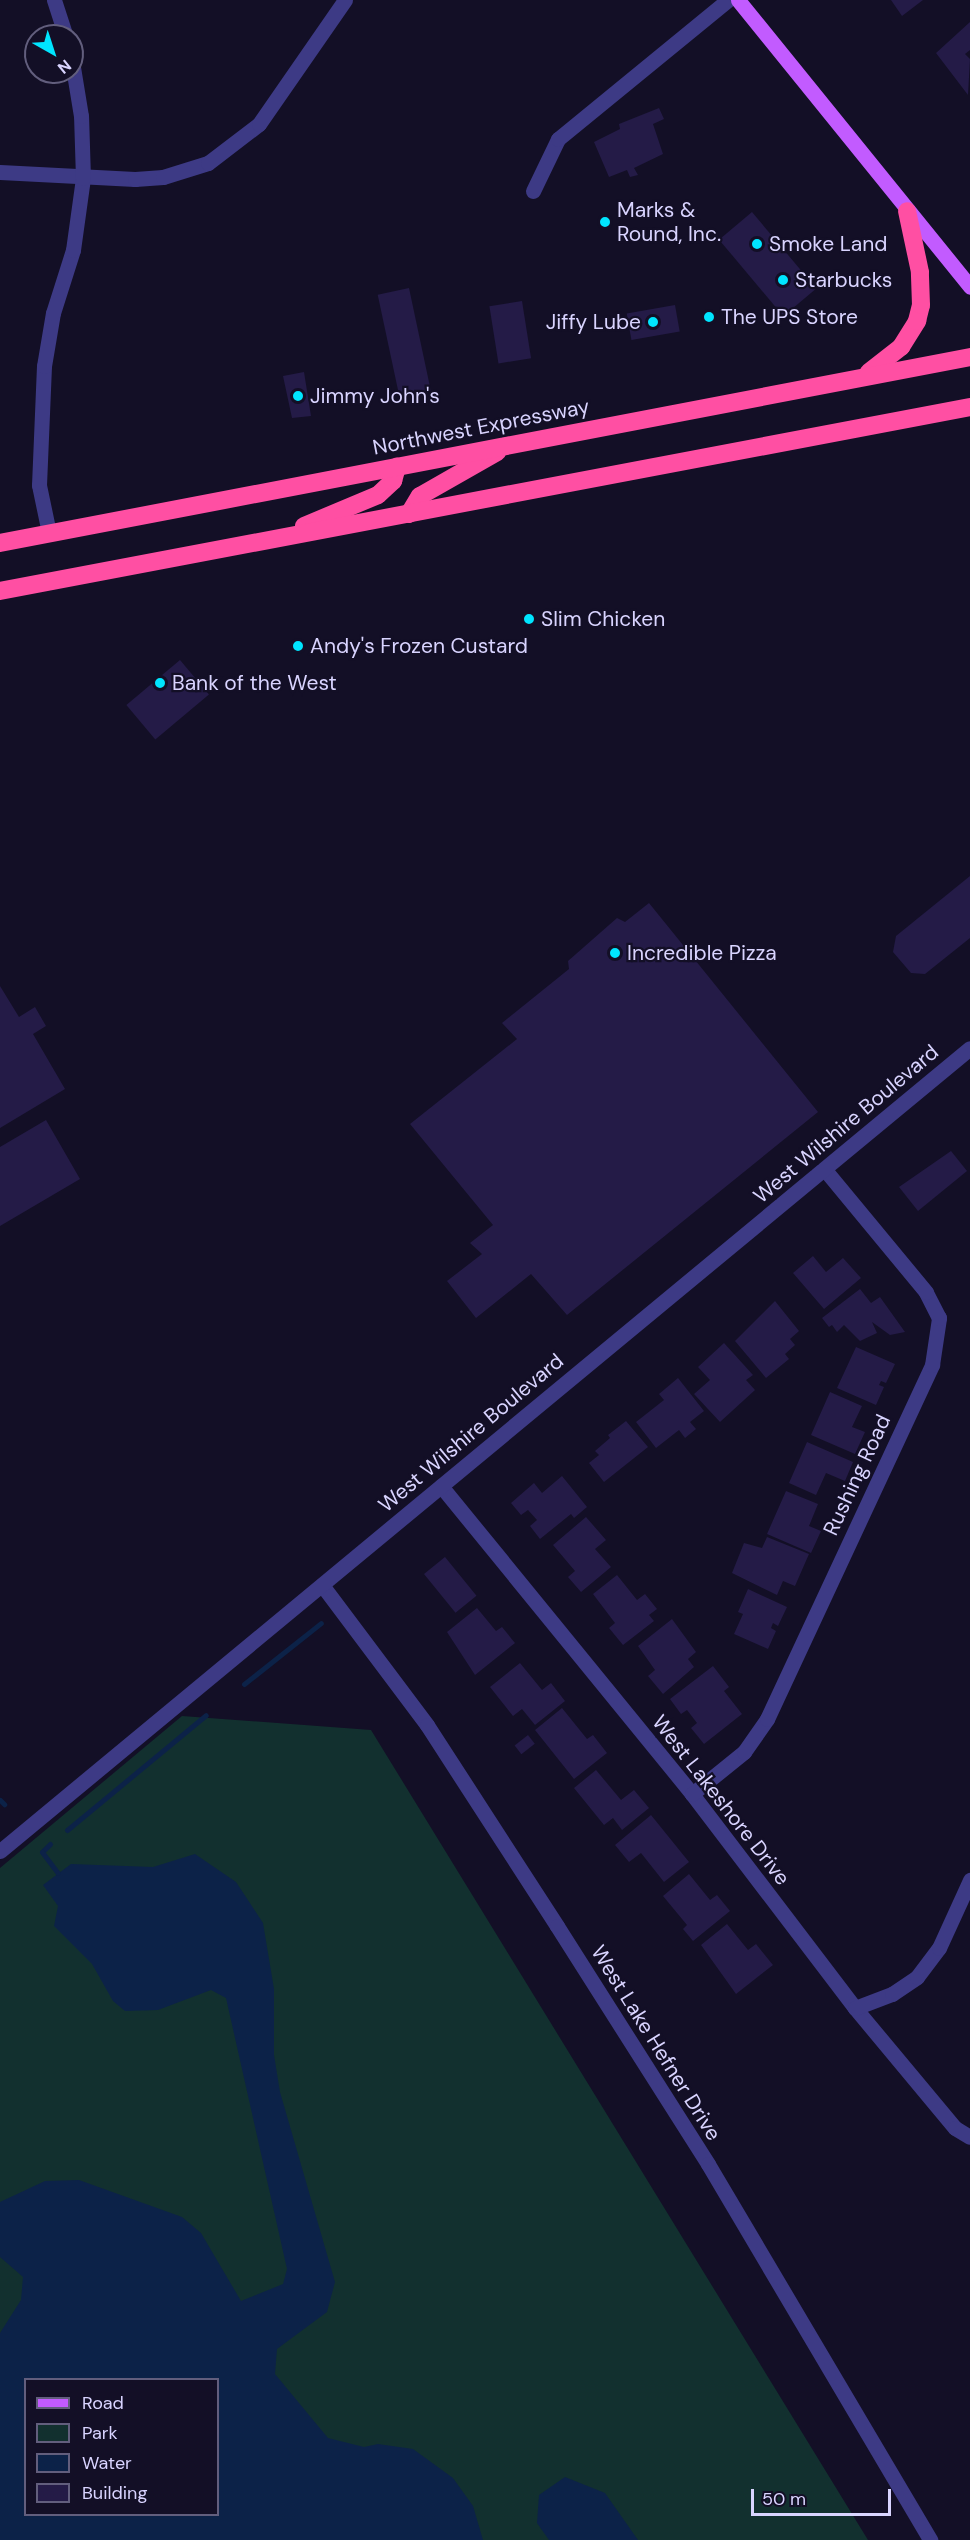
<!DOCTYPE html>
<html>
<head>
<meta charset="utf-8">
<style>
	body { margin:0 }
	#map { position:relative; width:970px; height:2540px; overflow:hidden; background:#130f26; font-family:"DM Sans",sans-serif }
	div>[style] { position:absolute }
	.green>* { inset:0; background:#12302f }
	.water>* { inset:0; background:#0c2248 }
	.stream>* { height:5px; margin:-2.5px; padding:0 2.5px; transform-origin:2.5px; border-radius:2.5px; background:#0c2248 }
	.building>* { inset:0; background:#241b47; transform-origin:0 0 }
	.minor>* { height:15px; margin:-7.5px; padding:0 7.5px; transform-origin:7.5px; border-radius:7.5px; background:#3d3a85 }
	.major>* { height:15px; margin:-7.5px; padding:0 7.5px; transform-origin:7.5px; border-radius:7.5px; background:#c25bff }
	.highway>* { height:18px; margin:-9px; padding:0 9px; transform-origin:9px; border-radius:9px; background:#ff4fa3 }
	.dots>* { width:16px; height:16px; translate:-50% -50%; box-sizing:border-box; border:3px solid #130f26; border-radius:50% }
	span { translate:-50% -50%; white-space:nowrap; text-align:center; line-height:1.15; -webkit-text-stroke:4.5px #130f26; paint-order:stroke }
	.poi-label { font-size:21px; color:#d9d4ff }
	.left { translate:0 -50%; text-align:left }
	.right { translate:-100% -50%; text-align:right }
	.street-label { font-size:21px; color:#d9d4ff }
	.legend { position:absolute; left:24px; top:2378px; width:195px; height:138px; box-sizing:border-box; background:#130f26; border:2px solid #625e7d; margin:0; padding:8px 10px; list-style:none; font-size:18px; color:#d9d4ff }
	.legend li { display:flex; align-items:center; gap:12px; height:30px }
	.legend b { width:30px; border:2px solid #625e7d }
	.north { position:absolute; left:24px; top:24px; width:60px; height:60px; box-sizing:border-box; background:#130f26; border:2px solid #625e7d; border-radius:50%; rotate:141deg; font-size:16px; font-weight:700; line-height:24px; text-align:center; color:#d9d4ff }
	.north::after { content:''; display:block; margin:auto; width:21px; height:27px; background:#00e5ff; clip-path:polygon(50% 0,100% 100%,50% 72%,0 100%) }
	.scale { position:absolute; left:751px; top:2489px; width:140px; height:27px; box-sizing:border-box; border:3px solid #d9d4ff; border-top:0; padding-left:8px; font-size:18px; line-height:21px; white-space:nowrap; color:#d9d4ff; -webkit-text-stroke:4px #130f26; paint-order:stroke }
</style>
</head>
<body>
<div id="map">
	<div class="green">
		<i style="clip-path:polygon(evenodd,182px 1716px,371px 1730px,868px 2540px,0 2540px,0 1868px,182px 1716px,26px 2380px,218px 2380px,218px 2514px,26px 2514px,26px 2380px)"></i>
	</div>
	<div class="water">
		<i style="clip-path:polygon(evenodd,195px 1854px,236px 1882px,263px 1923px,274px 1989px,274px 2055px,280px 2092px,335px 2282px,327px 2312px,277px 2349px,275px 2374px,328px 2438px,364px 2447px,378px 2444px,413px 2449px,453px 2478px,473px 2506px,483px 2540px,0 2540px,0 2333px,21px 2300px,23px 2277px,0 2257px,0 2202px,45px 2181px,79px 2180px,182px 2217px,201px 2233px,241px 2301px,283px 2284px,287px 2269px,226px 1998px,211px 1990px,158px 2010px,125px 2011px,113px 2001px,92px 1964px,54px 1926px,58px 1906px,43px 1885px,71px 1864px,153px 1867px,195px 1854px,26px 2380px,218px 2380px,218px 2514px,26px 2514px,26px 2380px)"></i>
		<i style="clip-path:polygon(565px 2477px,605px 2493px,638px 2540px,549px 2540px,537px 2523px,539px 2495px)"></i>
	</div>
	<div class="stream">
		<i style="left:244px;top:1684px;width:98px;rotate:-38.4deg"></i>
		<i style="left:0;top:1800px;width:6px;rotate:45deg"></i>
		<i style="left:67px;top:1830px;width:180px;rotate:-39.6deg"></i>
		<i style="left:50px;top:1844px;width:11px;rotate:135deg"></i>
		<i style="left:42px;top:1852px;width:26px;rotate:53deg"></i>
	</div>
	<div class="building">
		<i style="clip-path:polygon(891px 0,923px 0,902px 16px)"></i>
		<i style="clip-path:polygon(970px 22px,970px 50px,965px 54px,970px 59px,968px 95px,936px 53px)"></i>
		<i style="clip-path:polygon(659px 108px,664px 119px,653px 124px,663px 154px,634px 168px,638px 175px,630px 177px,627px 170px,609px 177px,594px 142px,620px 129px,619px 124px)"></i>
		<i style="left:752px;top:212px;width:100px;height:43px;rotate:50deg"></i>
		<i style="left:409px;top:288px;width:105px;height:32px;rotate:78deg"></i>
		<i style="left:522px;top:301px;width:58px;height:33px;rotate:81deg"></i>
		<i style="left:675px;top:305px;width:27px;height:49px;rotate:80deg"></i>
		<i style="clip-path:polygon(304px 372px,311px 416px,292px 418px,283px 376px)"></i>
		<i style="left:180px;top:660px;width:45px;height:70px;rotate:50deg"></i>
		<i style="clip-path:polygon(970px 876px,970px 938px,925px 974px,911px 973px,893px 952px,896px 936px)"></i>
		<i style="clip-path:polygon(649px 903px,818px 1112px,567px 1315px,531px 1274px,476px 1318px,447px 1281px,482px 1254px,470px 1243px,493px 1225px,410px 1124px,517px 1039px,502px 1023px,569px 969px,568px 961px,617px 918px,625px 922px)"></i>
		<i style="clip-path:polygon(0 986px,19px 1017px,35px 1007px,46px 1026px,33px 1034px,65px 1089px,0 1128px)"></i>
		<i style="clip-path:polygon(46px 1120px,80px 1179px,0 1226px,0 1147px)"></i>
		<i style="clip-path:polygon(951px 1151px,967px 1171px,918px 1211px,899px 1187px)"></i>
		<i style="clip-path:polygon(813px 1256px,826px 1272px,843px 1258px,861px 1278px,824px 1309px,793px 1273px)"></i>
		<i style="clip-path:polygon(860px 1289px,871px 1303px,880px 1297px,905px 1332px,890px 1335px,872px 1322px,877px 1333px,860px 1341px,844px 1325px,837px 1332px,832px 1325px,829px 1327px,822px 1318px)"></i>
		<i style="clip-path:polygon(775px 1301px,799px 1331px,790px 1339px,795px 1345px,785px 1354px,789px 1359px,766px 1378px,735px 1341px)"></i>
		<i style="clip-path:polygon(724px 1343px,753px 1375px,746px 1380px,755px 1390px,720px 1422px,694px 1394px,710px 1380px,698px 1367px)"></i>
		<i style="clip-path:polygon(856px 1347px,895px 1364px,886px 1383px,881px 1381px,879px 1385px,884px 1387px,876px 1405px,837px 1388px)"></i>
		<i style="clip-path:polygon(678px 1378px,704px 1411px,690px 1422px,696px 1429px,685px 1438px,679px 1430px,656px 1448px,636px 1422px,664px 1400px,659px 1394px)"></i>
		<i style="clip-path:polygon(830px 1392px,862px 1406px,852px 1427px,865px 1432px,855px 1454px,811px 1435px)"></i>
		<i style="clip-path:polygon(626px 1421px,648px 1447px,604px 1482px,589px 1463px,599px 1455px,595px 1451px,610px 1438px,608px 1435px)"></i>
		<i style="clip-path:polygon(807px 1442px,853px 1462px,845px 1481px,826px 1473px,816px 1495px,789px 1483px)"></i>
		<i style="clip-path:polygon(562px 1476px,587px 1507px,574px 1518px,571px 1514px,540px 1539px,530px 1526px,537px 1520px,528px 1510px,521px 1515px,511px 1503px,534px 1483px,542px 1493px)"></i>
		<i style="clip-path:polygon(786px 1491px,818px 1504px,809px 1526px,821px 1531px,811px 1553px,767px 1534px)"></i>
		<i style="clip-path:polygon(586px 1517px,606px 1540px,595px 1549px,611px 1567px,581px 1592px,568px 1577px,575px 1571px,553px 1545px)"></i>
		<i style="clip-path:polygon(767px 1537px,809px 1554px,795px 1586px,783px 1581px,777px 1595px,732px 1573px,744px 1543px,762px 1548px)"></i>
		<i style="left:445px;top:1557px;width:50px;height:27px;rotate:51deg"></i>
		<i style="clip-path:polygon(617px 1575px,637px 1600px,645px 1594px,657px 1609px,649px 1615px,654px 1621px,623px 1645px,609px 1628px,615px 1623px,593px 1594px)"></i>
		<i style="clip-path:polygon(748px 1589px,787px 1607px,778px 1626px,773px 1623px,771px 1628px,776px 1631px,768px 1649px,734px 1634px,743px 1614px,738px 1612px)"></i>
		<i style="clip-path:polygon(477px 1608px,496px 1631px,502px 1627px,515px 1643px,475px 1675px,447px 1632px)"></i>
		<i style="clip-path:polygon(672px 1619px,696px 1652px,688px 1659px,694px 1667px,663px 1694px,648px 1676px,655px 1670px,638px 1646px)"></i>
		<i style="clip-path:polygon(520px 1663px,542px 1690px,551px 1683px,565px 1701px,535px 1725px,522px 1709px,513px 1716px,490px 1687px)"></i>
		<i style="clip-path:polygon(713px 1666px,729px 1687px,724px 1691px,742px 1714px,704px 1744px,691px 1728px,697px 1723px,687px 1710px,681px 1714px,670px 1699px)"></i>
		<i style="clip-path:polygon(562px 1708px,587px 1739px,593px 1735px,607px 1753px,574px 1779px,535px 1730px)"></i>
		<i style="left:528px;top:1735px;width:11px;height:17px;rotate:52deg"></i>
		<i style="clip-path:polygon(596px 1770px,621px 1800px,634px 1790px,649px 1808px,622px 1830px,613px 1818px,604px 1825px,574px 1788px)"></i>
		<i style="clip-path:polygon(651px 1815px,689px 1862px,664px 1882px,641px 1853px,629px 1862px,615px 1845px)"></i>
		<i style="clip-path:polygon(689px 1874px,710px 1900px,717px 1895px,730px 1911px,693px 1941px,683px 1929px,687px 1925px,663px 1896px)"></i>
		<i style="clip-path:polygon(727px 1924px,748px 1950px,756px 1944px,773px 1965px,736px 1994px,701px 1945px)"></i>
	</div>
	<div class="minor">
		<i style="left:54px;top:0;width:38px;rotate:72deg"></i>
		<i style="left:0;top:172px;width:135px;rotate:3deg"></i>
		<i style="left:135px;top:179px;width:28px;rotate:-4deg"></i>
		<i style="left:163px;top:177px;width:47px;rotate:-17.3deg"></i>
		<i style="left:208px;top:163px;width:64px;rotate:-37.4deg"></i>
		<i style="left:259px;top:124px;width:151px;rotate:-55.3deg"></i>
		<i style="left:533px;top:191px;width:58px;rotate:-64.3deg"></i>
		<i style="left:558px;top:139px;width:220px;rotate:-39.3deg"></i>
		<i style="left:49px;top:533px;width:49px;rotate:-101.8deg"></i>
		<i style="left:39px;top:485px;width:119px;rotate:-87.6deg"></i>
		<i style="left:44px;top:366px;width:54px;rotate:-80.4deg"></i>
		<i style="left:53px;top:313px;width:66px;rotate:-72.4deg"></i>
		<i style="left:73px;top:250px;width:73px;rotate:-82.1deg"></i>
		<i style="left:83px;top:178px;width:62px;rotate:-91.8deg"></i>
		<i style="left:81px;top:116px;width:56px;rotate:-99.3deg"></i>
		<i style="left:441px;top:1486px;width:397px;rotate:50.8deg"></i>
		<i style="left:692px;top:1794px;width:269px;rotate:52.7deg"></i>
		<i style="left:855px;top:2008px;width:156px;rotate:50.2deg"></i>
		<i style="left:955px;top:2128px;width:17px;rotate:31deg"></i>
		<i style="left:322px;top:1585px;width:175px;rotate:53.1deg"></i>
		<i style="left:427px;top:1725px;width:239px;rotate:57.1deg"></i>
		<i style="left:557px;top:1926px;width:282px;rotate:57.6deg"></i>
		<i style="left:708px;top:2164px;width:437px;rotate:59.4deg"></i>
		<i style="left:692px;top:1794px;width:67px;rotate:-38.9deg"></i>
		<i style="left:744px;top:1752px;width:40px;rotate:-55.1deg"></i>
		<i style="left:767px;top:1719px;width:391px;rotate:-65deg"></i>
		<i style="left:932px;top:1365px;width:48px;rotate:-81.5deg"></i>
		<i style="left:939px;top:1318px;width:29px;rotate:-117deg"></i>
		<i style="left:926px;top:1292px;width:158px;rotate:-129.6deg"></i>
		<i style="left:0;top:1851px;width:1259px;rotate:-39.62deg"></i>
		<i style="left:855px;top:2008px;width:40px;rotate:-21deg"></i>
		<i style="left:892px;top:1994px;width:30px;rotate:-34deg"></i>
		<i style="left:917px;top:1977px;width:36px;rotate:-53deg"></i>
		<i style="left:939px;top:1948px;width:75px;rotate:-65.5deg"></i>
	</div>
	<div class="major">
		<i style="left:738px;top:0;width:369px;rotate:51deg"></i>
	</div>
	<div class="highway">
		<i style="left:869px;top:372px;width:41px;rotate:-38deg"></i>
		<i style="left:901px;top:347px;width:31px;rotate:-58deg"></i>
		<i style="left:917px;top:321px;width:16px;rotate:-76deg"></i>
		<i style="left:921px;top:305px;width:33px;rotate:-92deg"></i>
		<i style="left:920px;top:272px;width:62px;rotate:-102deg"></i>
		<i style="left:409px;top:514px;width:21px;rotate:-59deg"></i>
		<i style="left:420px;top:496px;width:89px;rotate:-29.7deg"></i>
		<i style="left:304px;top:526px;width:80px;rotate:-22.7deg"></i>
		<i style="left:378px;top:495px;width:21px;rotate:-43deg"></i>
		<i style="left:393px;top:481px;width:15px;rotate:-74deg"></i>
		<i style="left:0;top:543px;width:988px;rotate:-10.85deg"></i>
		<i style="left:0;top:591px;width:987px;rotate:-10.74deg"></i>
	</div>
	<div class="dots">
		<i style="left:605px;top:222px;background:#00e5ff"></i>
		<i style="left:757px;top:244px;background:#00e5ff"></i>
		<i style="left:783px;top:280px;background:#00e5ff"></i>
		<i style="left:709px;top:317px;background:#00e5ff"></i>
		<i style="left:653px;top:322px;background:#00e5ff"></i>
		<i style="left:298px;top:396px;background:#00e5ff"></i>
		<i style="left:529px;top:619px;background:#00e5ff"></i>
		<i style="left:298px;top:646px;background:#00e5ff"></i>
		<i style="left:160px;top:683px;background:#00e5ff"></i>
		<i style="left:615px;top:953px;background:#00e5ff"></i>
	</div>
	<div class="poi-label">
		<span class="left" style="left:617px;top:222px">Marks &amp;<br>Round, Inc.</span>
		<span class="left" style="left:769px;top:244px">Smoke Land</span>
		<span class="left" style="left:795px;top:280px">Starbucks</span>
		<span class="left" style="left:721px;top:317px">The UPS Store</span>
		<span class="right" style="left:641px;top:322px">Jiffy Lube</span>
		<span class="left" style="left:310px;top:396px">Jimmy John's</span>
		<span class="left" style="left:541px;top:619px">Slim Chicken</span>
		<span class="left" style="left:310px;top:646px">Andy's Frozen Custard</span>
		<span class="left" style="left:172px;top:683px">Bank of the West</span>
		<span class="left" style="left:627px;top:953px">Incredible Pizza</span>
	</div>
	<div class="street-label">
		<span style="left:481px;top:427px;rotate:-11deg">Northwest Expressway</span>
		<span style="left:846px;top:1124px;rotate:-40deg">West Wilshire Boulevard</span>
		<span style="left:471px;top:1433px;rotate:-40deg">West Wilshire Boulevard</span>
		<span style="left:857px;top:1475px;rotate:-65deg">Rushing Road</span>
		<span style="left:721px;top:1800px;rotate:52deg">West Lakeshore Drive</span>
		<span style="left:656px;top:2043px;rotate:58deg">West Lake Hefner Drive</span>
	</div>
	<ul class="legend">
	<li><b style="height:8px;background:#c25bff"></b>Road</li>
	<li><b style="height:16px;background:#12302f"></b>Park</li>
	<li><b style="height:16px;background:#0c2248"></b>Water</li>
	<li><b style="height:16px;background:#241b47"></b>Building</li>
	</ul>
	<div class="north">N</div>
	<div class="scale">50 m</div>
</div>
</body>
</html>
